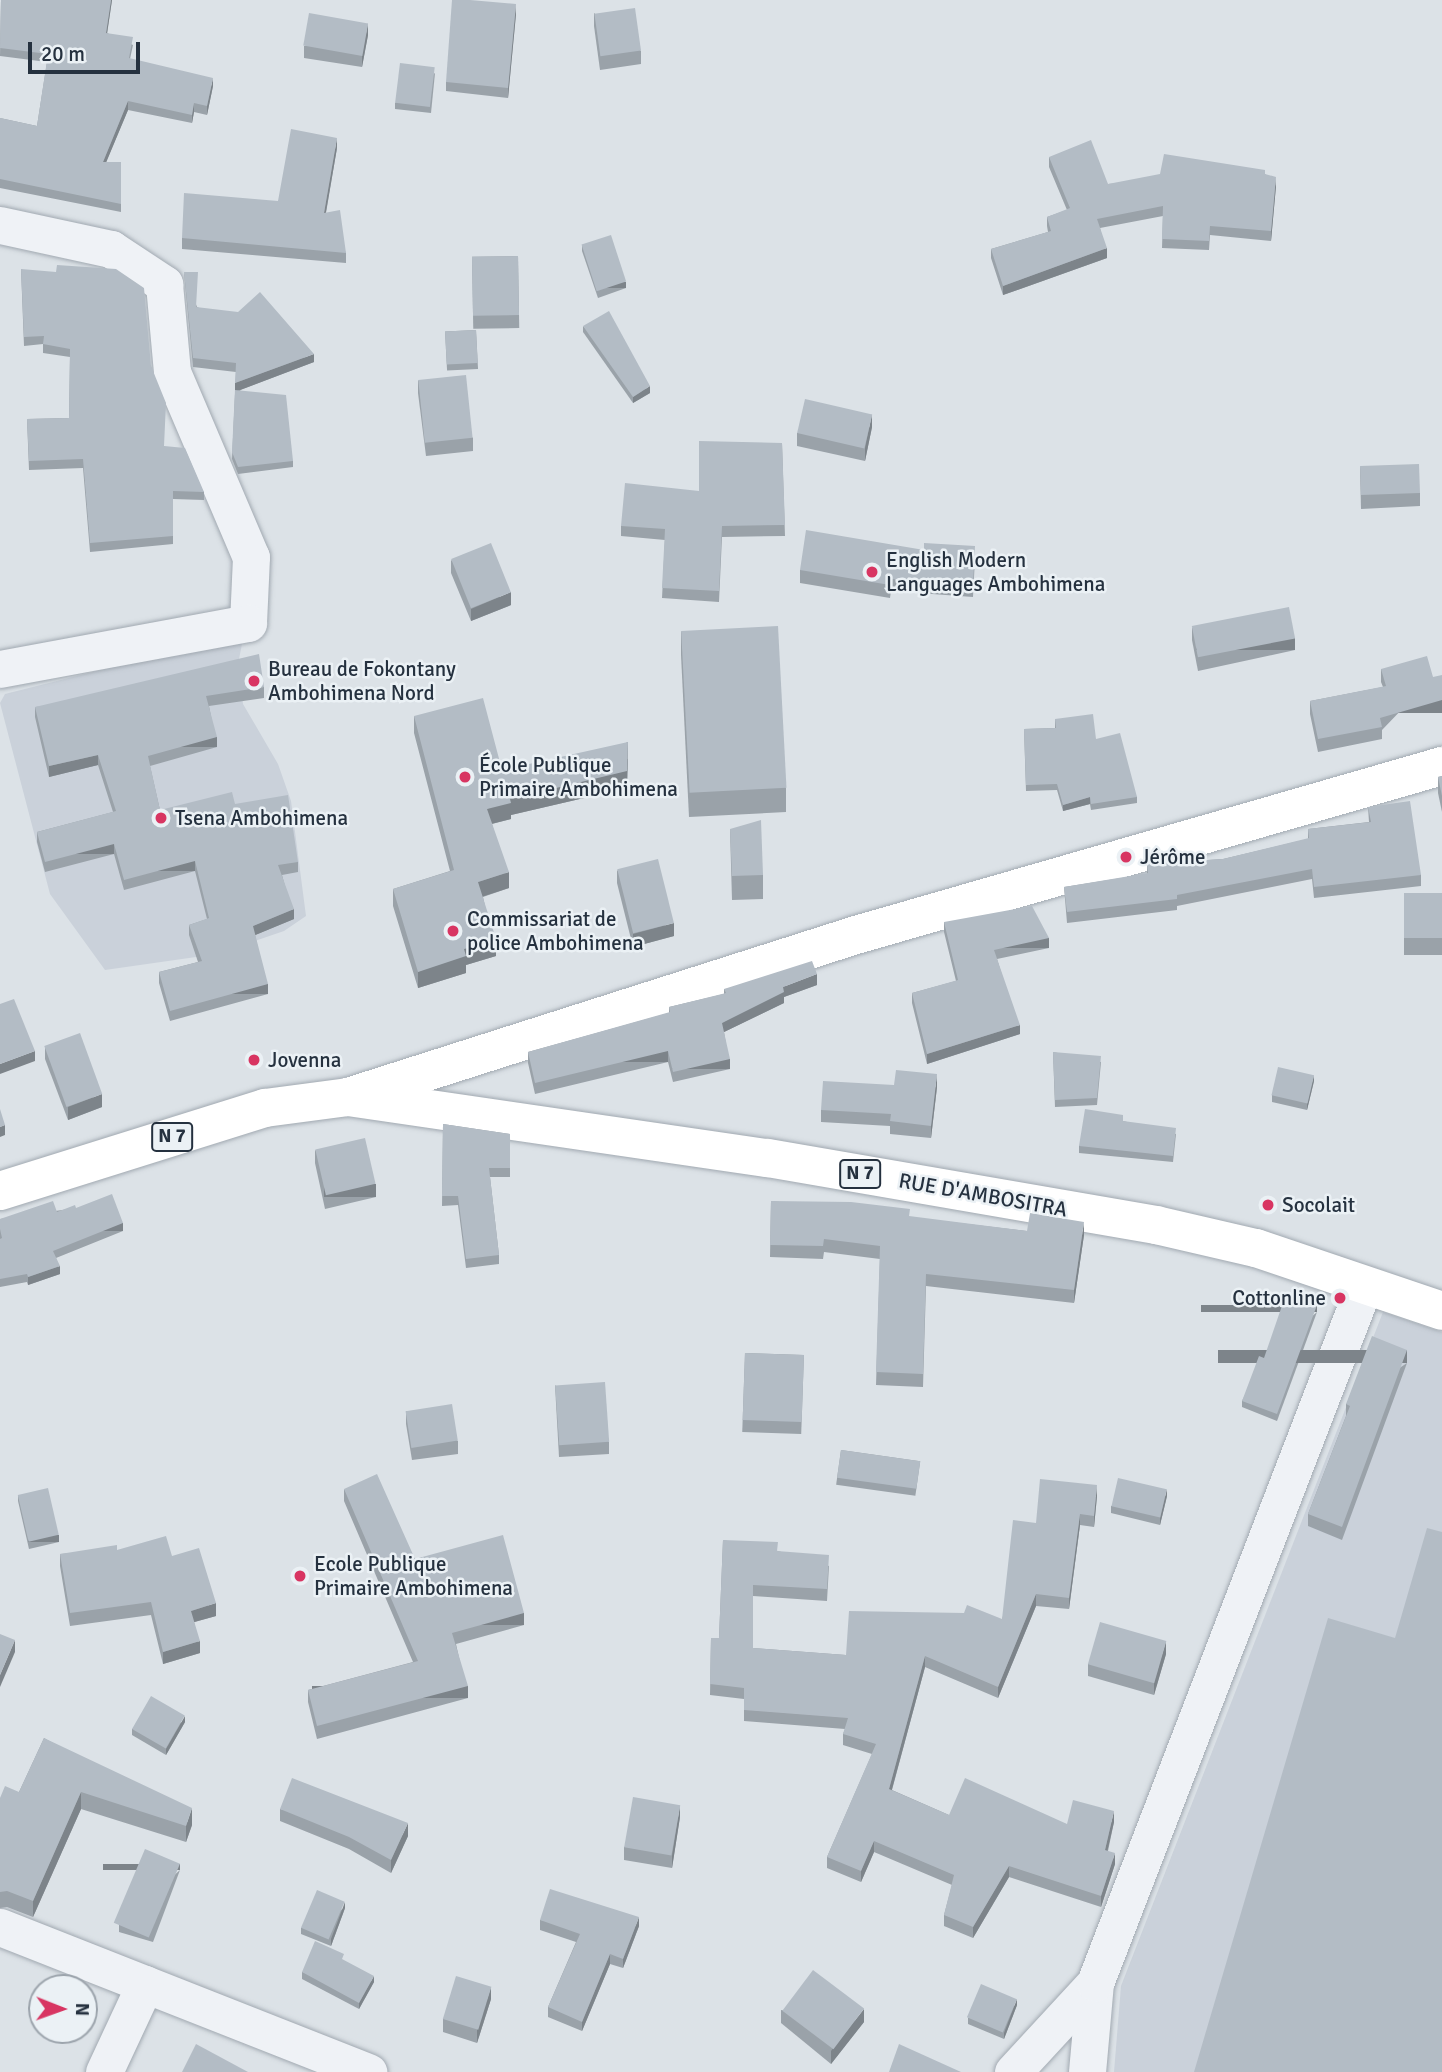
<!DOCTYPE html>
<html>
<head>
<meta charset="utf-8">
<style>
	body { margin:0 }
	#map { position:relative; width:1442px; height:2072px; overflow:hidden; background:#dce2e7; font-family:Signika,sans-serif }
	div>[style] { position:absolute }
	.built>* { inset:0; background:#cad1da }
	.roads { filter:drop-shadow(0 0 2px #a1a9b1) drop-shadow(0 0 2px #a1a9b1) }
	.street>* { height:37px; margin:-18.5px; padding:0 18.5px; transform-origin:18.5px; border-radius:18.5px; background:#eff2f6 }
	.secondary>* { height:38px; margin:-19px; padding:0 19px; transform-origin:19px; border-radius:19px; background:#fff }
	.primary>* { height:38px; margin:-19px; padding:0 19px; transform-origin:19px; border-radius:19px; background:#fff }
	.wall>* { inset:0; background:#9aa2a9; transform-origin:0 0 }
	.shaded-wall>* { inset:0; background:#7d848a; transform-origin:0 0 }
	.building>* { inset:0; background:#b3bcc5; transform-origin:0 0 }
	.dots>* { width:19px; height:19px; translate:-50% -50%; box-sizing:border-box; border:4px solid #ebf1f5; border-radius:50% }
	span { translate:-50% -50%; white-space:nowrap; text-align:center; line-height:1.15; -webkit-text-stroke:5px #ebf1f5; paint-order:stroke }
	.shield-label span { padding:2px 5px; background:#ebf1f5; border:2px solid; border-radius:5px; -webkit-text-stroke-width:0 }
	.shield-label { font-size:19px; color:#25313f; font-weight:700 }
	.poi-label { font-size:21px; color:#25313f }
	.left { translate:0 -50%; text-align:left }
	.right { translate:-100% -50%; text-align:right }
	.street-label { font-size:21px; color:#25313f }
	.north { position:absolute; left:28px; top:1974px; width:70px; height:70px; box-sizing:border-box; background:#ebf1f5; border:2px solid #9ca4ac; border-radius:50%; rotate:91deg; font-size:19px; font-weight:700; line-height:28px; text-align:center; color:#25313f }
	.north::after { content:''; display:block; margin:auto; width:24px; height:32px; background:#d83562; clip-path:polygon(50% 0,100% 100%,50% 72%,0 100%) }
	.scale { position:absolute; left:28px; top:42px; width:112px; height:32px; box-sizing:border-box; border:4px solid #25313f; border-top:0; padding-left:9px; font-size:21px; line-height:24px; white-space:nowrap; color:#25313f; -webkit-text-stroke:5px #ebf1f5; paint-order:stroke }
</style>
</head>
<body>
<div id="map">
	<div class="built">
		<i style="clip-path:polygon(244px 634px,238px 664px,243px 704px,278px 764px,291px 801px,306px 916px,284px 931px,217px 954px,105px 970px,50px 894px,0 703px,5px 694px)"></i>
		<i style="clip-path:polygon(1383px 1312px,1442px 1332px,1442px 2072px,1114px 2072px,1121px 1986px)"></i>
	</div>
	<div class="roads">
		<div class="street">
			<i style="left:0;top:225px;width:114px;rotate:12.2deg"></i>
			<i style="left:111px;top:249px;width:64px;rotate:33.4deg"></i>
			<i style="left:164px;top:284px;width:88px;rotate:84.8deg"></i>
			<i style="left:172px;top:372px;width:201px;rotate:66.9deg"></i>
			<i style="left:251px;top:557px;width:66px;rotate:92.6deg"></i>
			<i style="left:248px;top:623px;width:252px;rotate:169.5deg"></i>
			<i style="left:0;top:1927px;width:396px;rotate:21.5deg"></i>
			<i style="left:104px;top:2072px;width:97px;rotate:-65deg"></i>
			<i style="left:1013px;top:2072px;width:121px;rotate:-47.3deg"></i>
			<i style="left:1087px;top:2072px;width:89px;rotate:-84.9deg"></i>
			<i style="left:1095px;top:1983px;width:747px;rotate:-68.9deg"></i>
		</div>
		<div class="secondary">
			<i style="left:348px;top:1097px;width:533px;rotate:-17.69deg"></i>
			<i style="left:856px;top:935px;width:610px;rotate:-16.09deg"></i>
		</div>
		<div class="primary">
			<i style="left:0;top:1191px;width:278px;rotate:-17.4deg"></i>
			<i style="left:265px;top:1108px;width:84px;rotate:-7.5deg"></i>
			<i style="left:348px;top:1097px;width:424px;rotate:8.3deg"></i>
			<i style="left:768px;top:1158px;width:394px;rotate:9.8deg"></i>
			<i style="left:1156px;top:1225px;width:103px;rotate:13deg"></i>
			<i style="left:1256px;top:1248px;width:196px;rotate:18.7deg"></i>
		</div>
	</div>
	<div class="wall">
		<i style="clip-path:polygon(1px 0,112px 0,107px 33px,133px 45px,130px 59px,213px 86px,207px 115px,194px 112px,192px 123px,128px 110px,106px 162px,121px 162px,121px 212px,0 188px,0 118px,37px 126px,47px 62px,0 56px)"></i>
		<i style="clip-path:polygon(594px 13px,641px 51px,641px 64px,600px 70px,594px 26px)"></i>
		<i style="clip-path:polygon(516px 14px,508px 98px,446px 91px,446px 82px)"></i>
		<i style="clip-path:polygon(368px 35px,362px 67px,304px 58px,304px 46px)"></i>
		<i style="clip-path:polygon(435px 73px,431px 113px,395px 109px,395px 103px)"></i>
		<i style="clip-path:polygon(337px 148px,326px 213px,346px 253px,346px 263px,182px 249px,182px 238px,278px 201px)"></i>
		<i style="clip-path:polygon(1049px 157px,1108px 184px,1265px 174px,1276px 186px,1271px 241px,1210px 235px,1209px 250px,1162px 248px,1163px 216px,1100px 228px,1107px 258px,1003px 295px,991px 258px,991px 249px,1048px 232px,1047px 226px,1047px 217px,1067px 210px,1049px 167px)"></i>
		<i style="clip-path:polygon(582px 245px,626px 288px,598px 298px,582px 251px)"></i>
		<i style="left:518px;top:256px;width:72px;height:46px;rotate:89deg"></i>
		<i style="clip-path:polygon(21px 269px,151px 366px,164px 446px,204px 492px,204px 500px,173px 499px,173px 544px,90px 552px,83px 468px,29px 470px,27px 419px,69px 418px,70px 357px,43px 353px,43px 344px,24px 346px)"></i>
		<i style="clip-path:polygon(184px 272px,197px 307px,314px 362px,240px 390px,293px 461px,293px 467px,238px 474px,232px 459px,236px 372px,193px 367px)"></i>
		<i style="clip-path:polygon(583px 326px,650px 393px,633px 403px,583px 332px)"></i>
		<i style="left:476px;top:330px;width:39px;height:31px;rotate:87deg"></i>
		<i style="clip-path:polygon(418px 380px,473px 438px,473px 451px,426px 456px,418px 393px)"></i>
		<i style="clip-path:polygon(872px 427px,865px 461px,797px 446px,797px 433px)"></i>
		<i style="clip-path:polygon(782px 443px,785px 536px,722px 537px,719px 602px,662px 598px,665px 540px,621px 536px,621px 526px,699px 491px)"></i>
		<i style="clip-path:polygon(1360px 467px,1420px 493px,1420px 506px,1361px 509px)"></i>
		<i style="clip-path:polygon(975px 558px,973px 597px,891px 591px,890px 598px,800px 583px,800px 570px)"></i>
		<i style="clip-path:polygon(451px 560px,511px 605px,471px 621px,451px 573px)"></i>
		<i style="clip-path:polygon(1192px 628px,1295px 650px,1198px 671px,1192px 640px)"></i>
		<i style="clip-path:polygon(681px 631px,786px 788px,786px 812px,689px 817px,681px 655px)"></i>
		<i style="clip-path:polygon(1381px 669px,1433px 677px,1382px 730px,1382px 739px,1318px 752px,1310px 714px,1310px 701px,1383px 687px,1381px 682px)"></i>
		<i style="clip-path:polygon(264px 687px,264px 698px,209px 706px,217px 747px,150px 766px,160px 810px,235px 804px,298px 862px,298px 872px,282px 875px,294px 919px,255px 935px,268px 994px,170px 1021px,159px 983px,159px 972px,198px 962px,189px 935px,189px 925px,207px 919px,195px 871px,124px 890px,114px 854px,45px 872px,37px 842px,37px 832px,113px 812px,98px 765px,49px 777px,35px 717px,35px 707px)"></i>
		<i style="clip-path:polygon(414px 716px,502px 770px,628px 759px,627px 788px,511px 815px,511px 819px,492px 824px,509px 888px,483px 897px,496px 956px,466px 965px,466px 973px,418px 988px,393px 906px,393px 889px,450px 871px,414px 733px)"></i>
		<i style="clip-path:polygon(1055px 719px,1096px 739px,1137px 797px,1137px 803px,1091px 810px,1090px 804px,1063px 811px,1057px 790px,1026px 791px,1024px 729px,1055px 728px)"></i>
		<i style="clip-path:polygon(1442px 776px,1442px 812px,1438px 793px,1438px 777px)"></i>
		<i style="clip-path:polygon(1368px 807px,1421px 875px,1421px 886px,1314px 898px,1312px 879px,1177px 906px,1177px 910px,1067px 923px,1064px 887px,1147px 874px,1147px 864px,1223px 859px,1308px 839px,1308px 829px,1369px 822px)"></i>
		<i style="clip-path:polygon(730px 829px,763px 875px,763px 899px,732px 900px)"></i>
		<i style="clip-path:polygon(617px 870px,674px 936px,633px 947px,617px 883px)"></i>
		<i style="left:1442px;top:893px;width:62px;height:38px;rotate:90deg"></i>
		<i style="clip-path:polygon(944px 922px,1049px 948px,997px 959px,1020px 1034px,927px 1064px,912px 1003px,912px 993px,956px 981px,944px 932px)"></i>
		<i style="clip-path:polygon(817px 985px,784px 997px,784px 1003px,724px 1032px,730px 1069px,673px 1082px,668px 1062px,535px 1094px,528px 1063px,528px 1052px,669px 1013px,669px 1007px,724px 994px,724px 989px)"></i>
		<i style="clip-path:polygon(45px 1047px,102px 1107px,68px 1120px,45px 1059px)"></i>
		<i style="clip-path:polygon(1053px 1052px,1101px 1062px,1097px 1105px,1055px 1107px)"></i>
		<i style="clip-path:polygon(1314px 1081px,1307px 1110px,1272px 1102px,1272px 1095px)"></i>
		<i style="clip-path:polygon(937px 1087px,931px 1138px,890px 1134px,890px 1126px,821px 1122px,821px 1110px)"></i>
		<i style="clip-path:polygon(1123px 1121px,1176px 1134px,1173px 1162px,1079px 1153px,1079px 1146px)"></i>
		<i style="clip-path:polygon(443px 1124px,510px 1134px,510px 1177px,490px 1177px,499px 1255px,499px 1264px,466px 1268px,458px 1205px,442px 1206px)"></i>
		<i style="clip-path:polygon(315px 1150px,376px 1197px,325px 1209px,315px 1163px)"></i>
		<i style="clip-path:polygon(771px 1201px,1027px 1231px,1084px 1235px,1074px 1303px,926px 1286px,923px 1387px,876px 1385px,880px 1259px,824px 1252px,823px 1259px,770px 1257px)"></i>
		<i style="clip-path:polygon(76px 1208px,123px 1231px,56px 1258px,60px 1274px,28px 1285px,27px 1282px,0 1287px,0 1219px)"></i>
		<i style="clip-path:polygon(1317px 1312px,1277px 1421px,1242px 1407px,1242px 1401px,1264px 1358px)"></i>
		<i style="left:745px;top:1353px;width:59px;height:79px;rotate:2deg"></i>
		<i style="clip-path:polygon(1407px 1363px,1342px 1540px,1308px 1526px,1308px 1514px,1346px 1416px,1346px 1404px)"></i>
		<i style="clip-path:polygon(555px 1385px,609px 1442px,609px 1454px,559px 1457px)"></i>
		<i style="clip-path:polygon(406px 1411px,458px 1441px,458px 1454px,412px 1460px,406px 1424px)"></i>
		<i style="left:841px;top:1450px;width:80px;height:35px;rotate:8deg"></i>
		<i style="clip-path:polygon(344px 1489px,415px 1559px,524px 1625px,456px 1644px,468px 1698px,317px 1739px,308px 1702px,308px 1690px,413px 1662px,344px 1501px)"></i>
		<i style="clip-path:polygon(18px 1495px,59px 1542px,29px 1549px,18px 1501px)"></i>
		<i style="clip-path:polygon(1097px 1496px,1094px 1527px,1080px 1525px,1069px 1609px,1036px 1606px,998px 1698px,925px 1667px,892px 1790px,949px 1815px,1067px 1824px,1114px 1822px,1108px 1851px,1115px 1864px,1101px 1907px,1009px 1877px,973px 1938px,944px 1926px,944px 1915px,952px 1885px,874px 1852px,861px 1882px,827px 1868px,827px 1857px,872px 1754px,843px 1745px,843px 1734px,845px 1729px,744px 1721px,744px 1699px,710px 1695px,711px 1638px,719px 1638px,723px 1540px,778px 1551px,829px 1566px,827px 1601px,753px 1596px,753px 1648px,846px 1655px,1002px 1619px,1036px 1523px)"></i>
		<i style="clip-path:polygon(1167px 1496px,1160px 1525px,1111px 1513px,1111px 1506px)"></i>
		<i style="clip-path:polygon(117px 1550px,172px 1556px,216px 1616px,194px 1622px,200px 1653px,163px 1664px,151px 1615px,70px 1626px,60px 1566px,60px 1554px)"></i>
		<i style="clip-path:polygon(1166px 1654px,1154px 1695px,1088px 1676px,1088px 1664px)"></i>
		<i style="clip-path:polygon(185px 1722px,166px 1755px,132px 1735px,132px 1729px)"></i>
		<i style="clip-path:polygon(44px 1738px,192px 1825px,186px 1842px,81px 1809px,33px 1917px,7px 1907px,0 1908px,0 1798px,19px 1792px)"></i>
		<i style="clip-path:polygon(280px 1809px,408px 1836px,391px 1873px,349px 1849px,280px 1821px)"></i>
		<i style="clip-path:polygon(680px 1817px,672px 1868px,624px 1860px,624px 1847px)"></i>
		<i style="clip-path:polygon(180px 1870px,153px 1942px,119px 1932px,119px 1925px)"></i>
		<i style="clip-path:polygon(345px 1908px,331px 1946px,301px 1934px,301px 1928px)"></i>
		<i style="clip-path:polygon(540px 1920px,639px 1926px,623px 1968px,610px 1964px,582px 2031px,548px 2017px,548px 2007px,576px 1942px,540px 1930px)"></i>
		<i style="clip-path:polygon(302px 1972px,374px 1982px,359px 2009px,302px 1979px)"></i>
		<i style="clip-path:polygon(491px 1999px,477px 2043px,443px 2032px,443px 2019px)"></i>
		<i style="clip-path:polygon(1017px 2005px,1004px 2039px,968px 2024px,968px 2018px)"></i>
		<i style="clip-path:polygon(781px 2010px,864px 2022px,831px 2064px,781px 2023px)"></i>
	</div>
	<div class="shaded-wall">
		<i style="clip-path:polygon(111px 0,112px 0,106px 41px,106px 33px)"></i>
		<i style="clip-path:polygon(516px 4px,516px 14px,508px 98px,508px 88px)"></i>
		<i style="clip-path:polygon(368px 23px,368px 35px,362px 67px,362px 55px)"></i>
		<i style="clip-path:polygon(213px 78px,213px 86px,207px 115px,207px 106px)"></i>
		<i style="clip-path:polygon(128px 101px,128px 110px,103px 170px,103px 162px)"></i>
		<i style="clip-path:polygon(194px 103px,194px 112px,192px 123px,192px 115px)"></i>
		<i style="clip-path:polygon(337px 138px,337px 148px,324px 223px,324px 213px)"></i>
		<i style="clip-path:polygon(1276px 177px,1276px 186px,1271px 241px,1271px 231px)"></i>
		<i style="clip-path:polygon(1107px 248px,1107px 258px,1003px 295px,1003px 286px)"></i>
		<i style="left:626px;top:282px;width:6px;height:30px;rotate:90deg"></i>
		<i style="clip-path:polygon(314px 354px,314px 362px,235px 392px,235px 383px)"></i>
		<i style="clip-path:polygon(650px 386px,650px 393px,633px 403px,633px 397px)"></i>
		<i style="clip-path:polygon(872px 414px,872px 427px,865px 461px,865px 448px)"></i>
		<i style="clip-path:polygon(511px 592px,511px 605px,471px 621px,471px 609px)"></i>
		<i style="left:1295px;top:638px;width:12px;height:99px;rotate:90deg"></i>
		<i style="left:1442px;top:700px;width:13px;height:65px;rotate:90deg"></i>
		<i style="left:217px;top:737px;width:10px;height:72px;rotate:90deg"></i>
		<i style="clip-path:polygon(628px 742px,627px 788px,511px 815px,511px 819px,487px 825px,487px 809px)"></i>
		<i style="clip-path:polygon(98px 755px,98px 765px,49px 777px,49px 766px)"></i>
		<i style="clip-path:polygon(1090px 797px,1090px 804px,1063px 811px,1063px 805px)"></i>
		<i style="left:114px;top:844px;width:10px;height:71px;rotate:90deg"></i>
		<i style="left:195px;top:861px;width:10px;height:73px;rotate:90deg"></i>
		<i style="clip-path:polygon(509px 872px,509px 888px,478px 898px,478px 882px)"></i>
		<i style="clip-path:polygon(294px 909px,294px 919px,253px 936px,253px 926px)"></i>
		<i style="clip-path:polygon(674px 923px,674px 936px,633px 947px,633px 934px)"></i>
		<i style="left:1049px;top:938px;width:10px;height:56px;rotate:90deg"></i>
		<i style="clip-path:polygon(496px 939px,496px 956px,466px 965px,466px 973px,418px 988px,418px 972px,464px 949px)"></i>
		<i style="clip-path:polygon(817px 974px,817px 985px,784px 997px,784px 1003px,722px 1033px,722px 1023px,783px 987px)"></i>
		<i style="left:268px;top:984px;width:10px;height:102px;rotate:90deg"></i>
		<i style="clip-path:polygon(1020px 1025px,1020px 1034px,927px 1064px,927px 1054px)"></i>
		<i style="clip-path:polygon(35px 1051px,35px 1061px,0 1074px,0 1064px)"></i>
		<i style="left:668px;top:1051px;width:11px;height:137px;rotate:90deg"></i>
		<i style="left:730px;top:1059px;width:10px;height:58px;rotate:90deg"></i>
		<i style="clip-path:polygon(937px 1074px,937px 1087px,931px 1138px,931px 1126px)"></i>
		<i style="clip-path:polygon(1314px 1075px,1314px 1081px,1307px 1110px,1307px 1103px)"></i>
		<i style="clip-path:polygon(102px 1094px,102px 1107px,68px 1120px,68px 1107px)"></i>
		<i style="clip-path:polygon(5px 1125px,5px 1135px,0 1137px,0 1127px)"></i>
		<i style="left:376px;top:1184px;width:13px;height:52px;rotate:90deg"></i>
		<i style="clip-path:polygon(1084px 1222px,1084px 1235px,1074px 1303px,1074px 1290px)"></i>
		<i style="left:123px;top:1223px;width:8px;height:75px;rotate:90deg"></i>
		<i style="clip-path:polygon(60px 1266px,60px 1274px,28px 1285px,28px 1277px)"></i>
		<i style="left:1317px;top:1305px;width:7px;height:116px;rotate:90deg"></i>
		<i style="left:1407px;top:1350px;width:13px;height:189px;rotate:90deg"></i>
		<i style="clip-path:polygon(1097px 1485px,1097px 1496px,1094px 1527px,1094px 1516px)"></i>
		<i style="clip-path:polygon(1167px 1489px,1167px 1496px,1160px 1525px,1160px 1518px)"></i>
		<i style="clip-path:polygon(1080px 1514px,1080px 1525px,1069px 1609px,1069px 1598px)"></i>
		<i style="left:59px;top:1535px;width:7px;height:31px;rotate:90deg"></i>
		<i style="clip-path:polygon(1036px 1594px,1036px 1606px,998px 1698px,998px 1687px)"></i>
		<i style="clip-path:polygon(216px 1603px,216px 1616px,191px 1623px,191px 1611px)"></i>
		<i style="left:524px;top:1613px;width:12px;height:75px;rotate:90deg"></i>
		<i style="clip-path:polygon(15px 1640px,15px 1652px,0 1687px,0 1675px)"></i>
		<i style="clip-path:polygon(200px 1641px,200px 1653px,163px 1664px,163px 1652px)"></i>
		<i style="clip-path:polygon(1166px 1641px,1166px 1654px,1154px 1695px,1154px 1682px)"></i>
		<i style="clip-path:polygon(925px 1656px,925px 1667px,889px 1800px,889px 1789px)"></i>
		<i style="left:468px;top:1686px;width:12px;height:156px;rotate:90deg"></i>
		<i style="clip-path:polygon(185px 1716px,185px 1722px,166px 1755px,166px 1749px)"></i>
		<i style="clip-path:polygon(81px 1792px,81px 1809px,33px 1917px,33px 1901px)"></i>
		<i style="clip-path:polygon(680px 1805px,680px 1817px,672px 1868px,672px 1856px)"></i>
		<i style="clip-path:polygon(192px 1808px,192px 1825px,186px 1842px,186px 1826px)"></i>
		<i style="clip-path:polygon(1114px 1811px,1114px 1822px,1105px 1861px,1105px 1850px)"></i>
		<i style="clip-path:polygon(408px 1823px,408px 1836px,391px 1873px,391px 1860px)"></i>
		<i style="clip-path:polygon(874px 1841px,874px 1852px,861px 1882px,861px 1871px)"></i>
		<i style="clip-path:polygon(1115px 1853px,1115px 1864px,1101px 1907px,1101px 1896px)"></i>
		<i style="left:180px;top:1864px;width:6px;height:77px;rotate:90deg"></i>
		<i style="clip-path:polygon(1009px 1866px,1009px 1877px,973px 1938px,973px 1927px)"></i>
		<i style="clip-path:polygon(345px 1902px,345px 1908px,331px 1946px,331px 1939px)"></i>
		<i style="clip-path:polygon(639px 1917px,639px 1926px,623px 1968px,623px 1959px)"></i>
		<i style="clip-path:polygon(610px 1954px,610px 1964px,582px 2031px,582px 2022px)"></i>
		<i style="clip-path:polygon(374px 1976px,374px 1982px,359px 2009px,359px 2003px)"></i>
		<i style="clip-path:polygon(491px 1987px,491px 1999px,477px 2043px,477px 2030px)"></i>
		<i style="clip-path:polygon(1017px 1999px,1017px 2005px,1004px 2039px,1004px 2033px)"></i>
		<i style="clip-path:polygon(864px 2009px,864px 2022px,831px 2064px,831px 2051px)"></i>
	</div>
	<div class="building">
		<i style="clip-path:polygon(1px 0,111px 0,106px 33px,133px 37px,129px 58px,213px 78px,207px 106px,194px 103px,192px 115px,128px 101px,103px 162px,121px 162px,121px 204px,0 179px,0 118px,37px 126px,48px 54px,0 48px)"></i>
		<i style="clip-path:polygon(452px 0,470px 0,516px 4px,508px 88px,446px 82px)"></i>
		<i style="left:635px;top:8px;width:43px;height:41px;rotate:82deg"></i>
		<i style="left:309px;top:13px;width:60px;height:33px;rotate:10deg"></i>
		<i style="left:400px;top:63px;width:35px;height:40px;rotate:7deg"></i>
		<i style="clip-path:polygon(291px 129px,337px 138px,324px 213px,340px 210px,346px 253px,182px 238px,184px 193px,278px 201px)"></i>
		<i style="clip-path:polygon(1091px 140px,1108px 184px,1160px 174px,1164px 154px,1265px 170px,1265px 174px,1276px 177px,1271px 231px,1210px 226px,1209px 241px,1162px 239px,1163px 206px,1097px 219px,1107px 248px,1003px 286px,991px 249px,1051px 231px,1047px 217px,1070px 208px,1049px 157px)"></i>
		<i style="left:611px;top:235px;width:49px;height:31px;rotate:72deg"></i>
		<i style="left:518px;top:256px;width:59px;height:46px;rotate:89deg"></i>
		<i style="clip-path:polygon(57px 265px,116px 269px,144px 288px,151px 366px,166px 403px,164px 446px,185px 448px,204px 492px,173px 491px,173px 536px,90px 543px,83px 459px,29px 461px,27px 419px,69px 418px,70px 349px,43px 344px,44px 336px,24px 337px,21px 269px,56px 272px)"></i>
		<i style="clip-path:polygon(184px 272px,198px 272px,196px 307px,238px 312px,260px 292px,314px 354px,235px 383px,236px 363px,193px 358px)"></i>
		<i style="clip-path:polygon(609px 311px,650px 386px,633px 397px,583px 326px)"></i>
		<i style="left:476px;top:330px;width:33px;height:31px;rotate:87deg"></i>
		<i style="left:466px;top:375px;width:63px;height:48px;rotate:84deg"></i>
		<i style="clip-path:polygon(235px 390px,286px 395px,293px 461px,238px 467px,232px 452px)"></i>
		<i style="left:805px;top:399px;width:69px;height:35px;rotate:13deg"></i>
		<i style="clip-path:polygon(699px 441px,782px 443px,785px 525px,722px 526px,719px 591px,662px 588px,665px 529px,621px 526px,625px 483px,699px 491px)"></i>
		<i style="left:1419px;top:464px;width:29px;height:59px;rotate:88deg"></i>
		<i style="clip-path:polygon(806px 530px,924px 550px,924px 543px,975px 546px,973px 585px,891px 579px,890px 585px,800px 570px)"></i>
		<i style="left:491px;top:543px;width:53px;height:43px;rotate:68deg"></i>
		<i style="left:1289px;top:607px;width:32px;height:99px;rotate:79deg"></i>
		<i style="left:778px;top:626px;width:162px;height:97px;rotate:87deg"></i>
		<i style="clip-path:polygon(259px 654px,264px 687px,206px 696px,217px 737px,148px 756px,160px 810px,232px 792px,235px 804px,288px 795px,298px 862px,278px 865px,294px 909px,253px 926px,268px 984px,170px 1011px,159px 972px,202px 961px,189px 925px,209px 918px,195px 861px,124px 880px,114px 844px,45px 862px,37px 832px,116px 811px,98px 755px,49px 766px,35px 707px)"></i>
		<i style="clip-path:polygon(1427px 656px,1433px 677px,1442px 675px,1442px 700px,1380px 718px,1382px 727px,1318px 739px,1310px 701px,1386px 686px,1381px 669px)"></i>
		<i style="clip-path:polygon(483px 698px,502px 770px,628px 742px,627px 771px,510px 799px,511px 803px,487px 809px,509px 872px,478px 882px,496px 939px,464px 949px,466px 956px,418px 972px,393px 889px,454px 870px,414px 716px)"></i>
		<i style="clip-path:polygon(1093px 714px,1096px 739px,1120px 733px,1137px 797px,1091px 804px,1090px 797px,1063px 805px,1057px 784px,1026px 785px,1024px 729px,1056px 728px,1055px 719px)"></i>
		<i style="clip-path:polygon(1442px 776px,1442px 796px,1438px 777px)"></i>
		<i style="clip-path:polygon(1410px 801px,1421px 875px,1314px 887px,1312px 869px,1177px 895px,1177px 899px,1067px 912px,1064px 887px,1148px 873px,1147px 864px,1223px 859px,1309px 838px,1308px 829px,1371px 822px,1368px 807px)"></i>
		<i style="clip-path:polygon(761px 820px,763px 875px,732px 876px,730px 829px)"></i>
		<i style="left:658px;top:859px;width:66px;height:42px;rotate:76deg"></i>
		<i style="left:1442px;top:893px;width:45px;height:38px;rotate:90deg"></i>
		<i style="clip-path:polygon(1032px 906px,1049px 938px,994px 950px,1020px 1025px,927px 1054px,912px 993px,958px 980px,944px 922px)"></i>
		<i style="clip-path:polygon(812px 961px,817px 974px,783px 987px,784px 992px,722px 1023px,730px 1059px,673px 1072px,668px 1051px,535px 1083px,528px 1052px,670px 1012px,669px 1007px,726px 993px,724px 989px)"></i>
		<i style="clip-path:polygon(14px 999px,35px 1051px,0 1064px,0 1004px)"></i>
		<i style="left:80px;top:1033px;width:65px;height:38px;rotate:70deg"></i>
		<i style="clip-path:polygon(1053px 1052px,1101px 1056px,1097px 1098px,1055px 1100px)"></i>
		<i style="left:1278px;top:1067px;width:37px;height:29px;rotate:13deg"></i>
		<i style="clip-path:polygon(896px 1070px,937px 1074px,931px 1126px,890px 1121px,891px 1114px,821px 1110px,823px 1081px,894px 1085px)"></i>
		<i style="clip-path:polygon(0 1109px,5px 1125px,0 1127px)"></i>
		<i style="clip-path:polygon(1085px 1109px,1123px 1115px,1123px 1121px,1176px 1128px,1173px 1156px,1079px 1146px)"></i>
		<i style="clip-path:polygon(443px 1124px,510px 1134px,510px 1168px,489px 1168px,499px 1255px,466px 1259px,458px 1196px,442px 1196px)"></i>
		<i style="left:365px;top:1138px;width:47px;height:51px;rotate:77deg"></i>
		<i style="clip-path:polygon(112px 1194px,123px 1223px,53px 1251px,60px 1266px,28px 1277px,27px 1274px,0 1279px,0 1239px,2px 1238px,0 1229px,0 1219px,53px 1201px,57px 1212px,75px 1205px,76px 1208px)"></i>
		<i style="clip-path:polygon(771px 1201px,851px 1202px,910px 1209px,909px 1216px,1027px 1231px,1030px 1213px,1084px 1222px,1074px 1290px,926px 1274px,923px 1374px,876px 1372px,880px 1246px,824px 1239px,823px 1246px,770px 1245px)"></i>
		<i style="clip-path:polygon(1286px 1294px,1317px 1305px,1277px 1414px,1242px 1401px,1259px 1356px,1264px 1358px)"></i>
		<i style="clip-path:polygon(1372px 1336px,1407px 1350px,1342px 1527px,1308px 1514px,1350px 1406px,1346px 1404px)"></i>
		<i style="left:745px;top:1353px;width:59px;height:67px;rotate:2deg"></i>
		<i style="left:605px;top:1382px;width:60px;height:50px;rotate:86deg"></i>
		<i style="left:452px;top:1404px;width:37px;height:47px;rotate:81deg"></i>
		<i style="left:841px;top:1450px;width:80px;height:28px;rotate:8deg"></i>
		<i style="clip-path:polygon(377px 1474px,415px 1559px,503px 1535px,524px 1613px,452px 1633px,468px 1686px,317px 1726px,308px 1690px,418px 1661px,344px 1489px)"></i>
		<i style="left:1118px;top:1478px;width:50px;height:29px;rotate:13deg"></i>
		<i style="clip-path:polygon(1040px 1479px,1097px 1485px,1094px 1516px,1080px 1514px,1069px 1598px,1036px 1594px,998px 1687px,925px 1656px,889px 1789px,949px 1815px,965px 1778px,1067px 1824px,1073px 1800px,1114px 1811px,1105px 1850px,1115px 1853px,1101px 1896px,1009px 1866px,973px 1927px,944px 1915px,954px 1875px,874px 1841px,861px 1871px,827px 1857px,876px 1744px,843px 1734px,848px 1718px,744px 1710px,744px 1688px,710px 1684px,711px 1638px,719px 1638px,723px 1540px,778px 1542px,777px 1551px,829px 1555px,827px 1589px,753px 1585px,753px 1648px,846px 1655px,849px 1611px,964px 1613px,967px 1605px,1002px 1619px,1013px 1520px,1036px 1523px)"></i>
		<i style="left:48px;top:1488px;width:48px;height:31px;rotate:77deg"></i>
		<i style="clip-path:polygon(1427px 1528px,1442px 1532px,1442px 2072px,1194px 2072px,1328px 1618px,1395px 1638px)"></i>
		<i style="clip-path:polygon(166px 1536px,172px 1556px,199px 1548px,216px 1603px,191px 1611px,200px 1641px,163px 1652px,151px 1602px,70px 1613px,60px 1554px,117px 1545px,117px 1550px)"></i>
		<i style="left:1100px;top:1622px;width:69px;height:44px;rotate:16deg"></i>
		<i style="clip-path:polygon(0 1634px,15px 1640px,0 1675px)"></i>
		<i style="left:151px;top:1696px;width:39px;height:38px;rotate:30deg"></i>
		<i style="clip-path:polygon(44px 1738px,192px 1808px,186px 1826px,81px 1792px,33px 1901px,7px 1891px,0 1892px,0 1798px,5px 1786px,19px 1792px)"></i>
		<i style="clip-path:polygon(292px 1778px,408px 1823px,391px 1860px,349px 1837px,280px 1809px)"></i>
		<i style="left:633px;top:1797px;width:48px;height:51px;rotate:10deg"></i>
		<i style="left:145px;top:1849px;width:38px;height:80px;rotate:23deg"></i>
		<i style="clip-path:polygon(550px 1889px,639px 1917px,623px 1959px,610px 1954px,582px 2022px,548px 2007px,580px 1934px,540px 1920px)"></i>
		<i style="left:317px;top:1890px;width:30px;height:41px;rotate:23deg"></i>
		<i style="clip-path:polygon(315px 1941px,344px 1954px,342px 1959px,374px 1976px,359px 2003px,302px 1972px)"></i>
		<i style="left:813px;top:1970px;width:64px;height:51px;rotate:37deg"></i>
		<i style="left:456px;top:1976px;width:37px;height:45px;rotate:17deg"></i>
		<i style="left:981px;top:1984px;width:39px;height:36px;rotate:23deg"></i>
		<i style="clip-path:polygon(196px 2044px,248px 2072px,182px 2072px)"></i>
		<i style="clip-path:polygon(899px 2044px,961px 2072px,889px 2072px)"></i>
	</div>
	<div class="dots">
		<i style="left:872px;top:572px;background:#d83562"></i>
		<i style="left:254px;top:681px;background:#d83562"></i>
		<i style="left:465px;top:777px;background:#d83562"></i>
		<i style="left:161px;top:818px;background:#d83562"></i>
		<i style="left:1126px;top:857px;background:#d83562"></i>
		<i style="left:453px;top:931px;background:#d83562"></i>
		<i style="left:254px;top:1060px;background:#d83562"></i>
		<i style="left:1268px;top:1205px;background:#d83562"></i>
		<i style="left:1340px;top:1298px;background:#d83562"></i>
		<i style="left:300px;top:1576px;background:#d83562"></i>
	</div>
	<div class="shield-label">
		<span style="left:172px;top:1137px">N 7</span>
		<span style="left:860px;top:1174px">N 7</span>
	</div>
	<div class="poi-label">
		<span class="left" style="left:886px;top:572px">English Modern<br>Languages Ambohimena</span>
		<span class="left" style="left:268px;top:681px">Bureau de Fokontany<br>Ambohimena Nord</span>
		<span class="left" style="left:479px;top:777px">École Publique<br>Primaire Ambohimena</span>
		<span class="left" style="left:175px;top:818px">Tsena Ambohimena</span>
		<span class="left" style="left:1140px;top:857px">Jérôme</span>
		<span class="left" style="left:467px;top:931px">Commissariat de<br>police Ambohimena</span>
		<span class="left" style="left:268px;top:1060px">Jovenna</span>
		<span class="left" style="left:1282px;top:1205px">Socolait</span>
		<span class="right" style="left:1326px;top:1298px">Cottonline</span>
		<span class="left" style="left:314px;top:1576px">Ecole Publique<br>Primaire Ambohimena</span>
	</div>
	<div class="street-label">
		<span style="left:983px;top:1195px;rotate:10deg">RUE D'AMBOSITRA</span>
	</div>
	<div class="north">N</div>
	<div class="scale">20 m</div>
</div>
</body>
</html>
